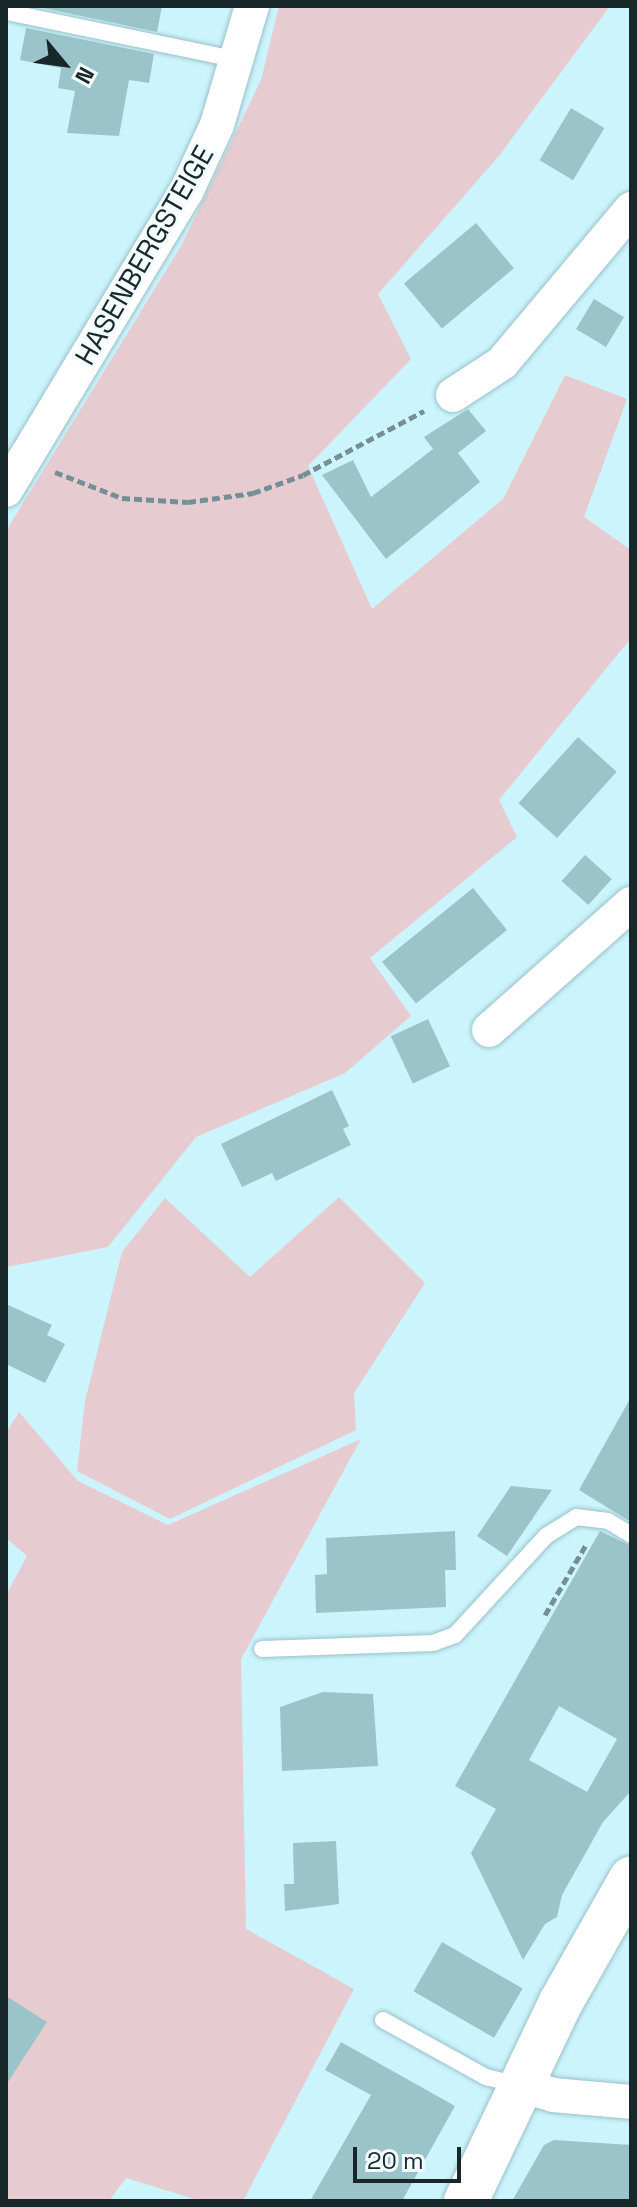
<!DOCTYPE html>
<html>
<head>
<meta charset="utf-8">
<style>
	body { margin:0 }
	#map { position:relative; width:637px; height:2207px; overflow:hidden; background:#ccf4fc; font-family:"Space Grotesk",sans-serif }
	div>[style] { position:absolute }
	.green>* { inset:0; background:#e6ccd1 }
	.building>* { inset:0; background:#9bc3ca; transform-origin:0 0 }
	.path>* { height:5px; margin-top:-2.5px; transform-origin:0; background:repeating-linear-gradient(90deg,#749096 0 8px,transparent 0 12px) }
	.roads { filter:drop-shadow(0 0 2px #9ac1c8) drop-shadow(0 0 2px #9ac1c8) }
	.lane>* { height:16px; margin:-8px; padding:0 8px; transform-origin:8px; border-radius:8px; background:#fff }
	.street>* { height:34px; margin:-17px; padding:0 17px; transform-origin:17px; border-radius:17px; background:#fff }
	.secondary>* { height:44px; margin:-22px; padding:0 22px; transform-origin:22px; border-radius:22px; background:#fff }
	span { translate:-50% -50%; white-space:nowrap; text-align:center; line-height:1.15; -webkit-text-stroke:6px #f3fbfc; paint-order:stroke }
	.street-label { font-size:28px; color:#17272a }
	.frame { position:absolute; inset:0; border:8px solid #17272a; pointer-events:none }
	.north { position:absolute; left:24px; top:24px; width:80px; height:80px; -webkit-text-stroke:6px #f3fbfc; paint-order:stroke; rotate:119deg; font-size:22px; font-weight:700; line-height:32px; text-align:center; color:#17272a }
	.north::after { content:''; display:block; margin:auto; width:28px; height:36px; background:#17272a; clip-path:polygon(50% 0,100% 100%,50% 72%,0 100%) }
	.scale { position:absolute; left:353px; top:2147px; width:108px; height:36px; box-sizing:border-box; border:4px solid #17272a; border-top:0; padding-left:10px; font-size:24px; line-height:28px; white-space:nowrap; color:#17272a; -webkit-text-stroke:6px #f3fbfc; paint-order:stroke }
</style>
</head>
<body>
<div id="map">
	<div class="green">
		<i style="clip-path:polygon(279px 6px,610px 6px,499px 156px,378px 294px,411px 359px,308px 466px,372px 609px,503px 499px,565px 375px,627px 399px,584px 517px,631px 550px,631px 638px,499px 800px,517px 837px,370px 958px,411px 1016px,345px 1073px,196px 1137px,108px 1247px,6px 1267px,6px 531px,181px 246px,261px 80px)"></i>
		<i style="clip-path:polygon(339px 1197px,425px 1283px,354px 1393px,356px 1430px,170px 1519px,77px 1471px,85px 1401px,122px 1252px,165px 1198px,250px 1277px)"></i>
		<i style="clip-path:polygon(19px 1412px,78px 1481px,168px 1525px,361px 1439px,241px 1659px,246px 1929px,354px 1989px,243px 2201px,201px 2201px,126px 2178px,109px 2201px,6px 2201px,6px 1595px,27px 1556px,6px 1538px,6px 1433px)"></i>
	</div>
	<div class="building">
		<i style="clip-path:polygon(34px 6px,162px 6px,157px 32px)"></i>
		<i style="clip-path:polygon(26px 28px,154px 54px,149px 83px,129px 80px,119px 136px,67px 133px,75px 91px,58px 88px,61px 68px,20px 60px)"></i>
		<i style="left:571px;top:108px;width:39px;height:61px;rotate:31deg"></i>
		<i style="left:476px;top:223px;width:59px;height:94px;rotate:50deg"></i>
		<i style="left:594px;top:299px;width:35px;height:35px;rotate:31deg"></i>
		<i style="clip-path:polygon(468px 409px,486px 431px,458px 453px,480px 482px,386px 559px,322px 475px,353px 460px,371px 497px,433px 449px,424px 437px)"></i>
		<i style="left:578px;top:737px;width:52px;height:89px;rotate:42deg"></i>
		<i style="left:585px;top:855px;width:36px;height:35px;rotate:42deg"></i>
		<i style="left:473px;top:888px;width:54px;height:117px;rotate:51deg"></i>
		<i style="left:428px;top:1019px;width:52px;height:41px;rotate:65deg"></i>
		<i style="clip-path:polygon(332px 1090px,349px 1126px,343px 1129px,351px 1145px,276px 1181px,272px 1173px,242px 1187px,221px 1144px)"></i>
		<i style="clip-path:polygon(6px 1304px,52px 1325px,47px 1335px,65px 1344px,45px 1383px,6px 1364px)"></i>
		<i style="clip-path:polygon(631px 1397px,631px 1522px,579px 1490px)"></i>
		<i style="clip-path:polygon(511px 1486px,552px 1490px,507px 1556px,477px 1536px)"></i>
		<i style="clip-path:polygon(455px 1531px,456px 1570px,445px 1570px,446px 1607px,316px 1613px,315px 1575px,327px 1574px,326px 1538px)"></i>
		<i style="clip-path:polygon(evenodd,600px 1531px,631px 1546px,631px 1791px,603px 1822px,562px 1895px,557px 1917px,545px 1924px,523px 1960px,471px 1853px,496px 1809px,455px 1786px,600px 1531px,559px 1706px,617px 1739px,587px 1792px,529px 1760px,559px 1706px)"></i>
		<i style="clip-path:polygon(323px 1692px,373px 1694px,378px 1766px,282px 1771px,280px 1707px)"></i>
		<i style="clip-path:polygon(336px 1841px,339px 1904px,285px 1911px,284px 1884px,294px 1884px,293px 1843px)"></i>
		<i style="left:442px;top:1942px;width:93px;height:57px;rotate:30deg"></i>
		<i style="clip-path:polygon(6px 1996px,47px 2022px,6px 2085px)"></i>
		<i style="clip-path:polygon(341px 2042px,455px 2106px,402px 2201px,310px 2201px,371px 2095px,325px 2070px)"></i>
		<i style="clip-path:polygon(554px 2140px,631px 2145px,631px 2201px,512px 2201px,544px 2145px)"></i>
	</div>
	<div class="path">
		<i style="left:55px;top:472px;width:72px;rotate:21.2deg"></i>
		<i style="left:122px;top:498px;width:66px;rotate:3.5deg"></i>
		<i style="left:188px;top:502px;width:66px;rotate:-7.9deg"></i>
		<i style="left:253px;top:493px;width:53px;rotate:-19.8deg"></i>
		<i style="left:303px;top:475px;width:137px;rotate:-27.9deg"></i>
		<i style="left:545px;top:1615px;width:83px;rotate:-59.7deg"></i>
	</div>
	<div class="roads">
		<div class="lane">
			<i style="left:12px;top:13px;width:231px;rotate:11.7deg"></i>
			<i style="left:262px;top:1649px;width:171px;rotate:-2deg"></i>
			<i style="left:433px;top:1643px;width:23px;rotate:-20deg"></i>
			<i style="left:455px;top:1635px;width:134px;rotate:-47.4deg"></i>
			<i style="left:546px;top:1536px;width:36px;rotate:-32deg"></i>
			<i style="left:576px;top:1517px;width:32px;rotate:7deg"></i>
			<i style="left:608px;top:1521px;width:27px;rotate:31deg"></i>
			<i style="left:383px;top:2020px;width:118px;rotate:29deg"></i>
			<i style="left:486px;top:2077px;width:33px;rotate:14deg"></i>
		</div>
		<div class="street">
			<i style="left:453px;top:395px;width:59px;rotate:-33.1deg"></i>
			<i style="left:502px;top:363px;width:201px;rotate:-50deg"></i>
			<i style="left:6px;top:490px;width:348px;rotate:-58.9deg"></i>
			<i style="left:186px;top:192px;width:74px;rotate:-65.2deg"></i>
			<i style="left:217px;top:125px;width:124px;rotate:-73.6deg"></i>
			<i style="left:489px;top:1030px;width:190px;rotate:-41.6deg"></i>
			<i style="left:519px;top:2085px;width:35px;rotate:16deg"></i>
			<i style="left:553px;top:2095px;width:78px;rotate:5.1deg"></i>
		</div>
		<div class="secondary">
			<i style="left:466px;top:2201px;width:221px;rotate:-64.5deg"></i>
			<i style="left:561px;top:2002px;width:142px;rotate:-60.4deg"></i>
		</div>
	</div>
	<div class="street-label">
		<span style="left:144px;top:255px;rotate:-60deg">HASENBERGSTEIGE</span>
	</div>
	<div class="frame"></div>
	<div class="north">N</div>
	<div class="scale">20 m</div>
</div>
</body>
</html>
